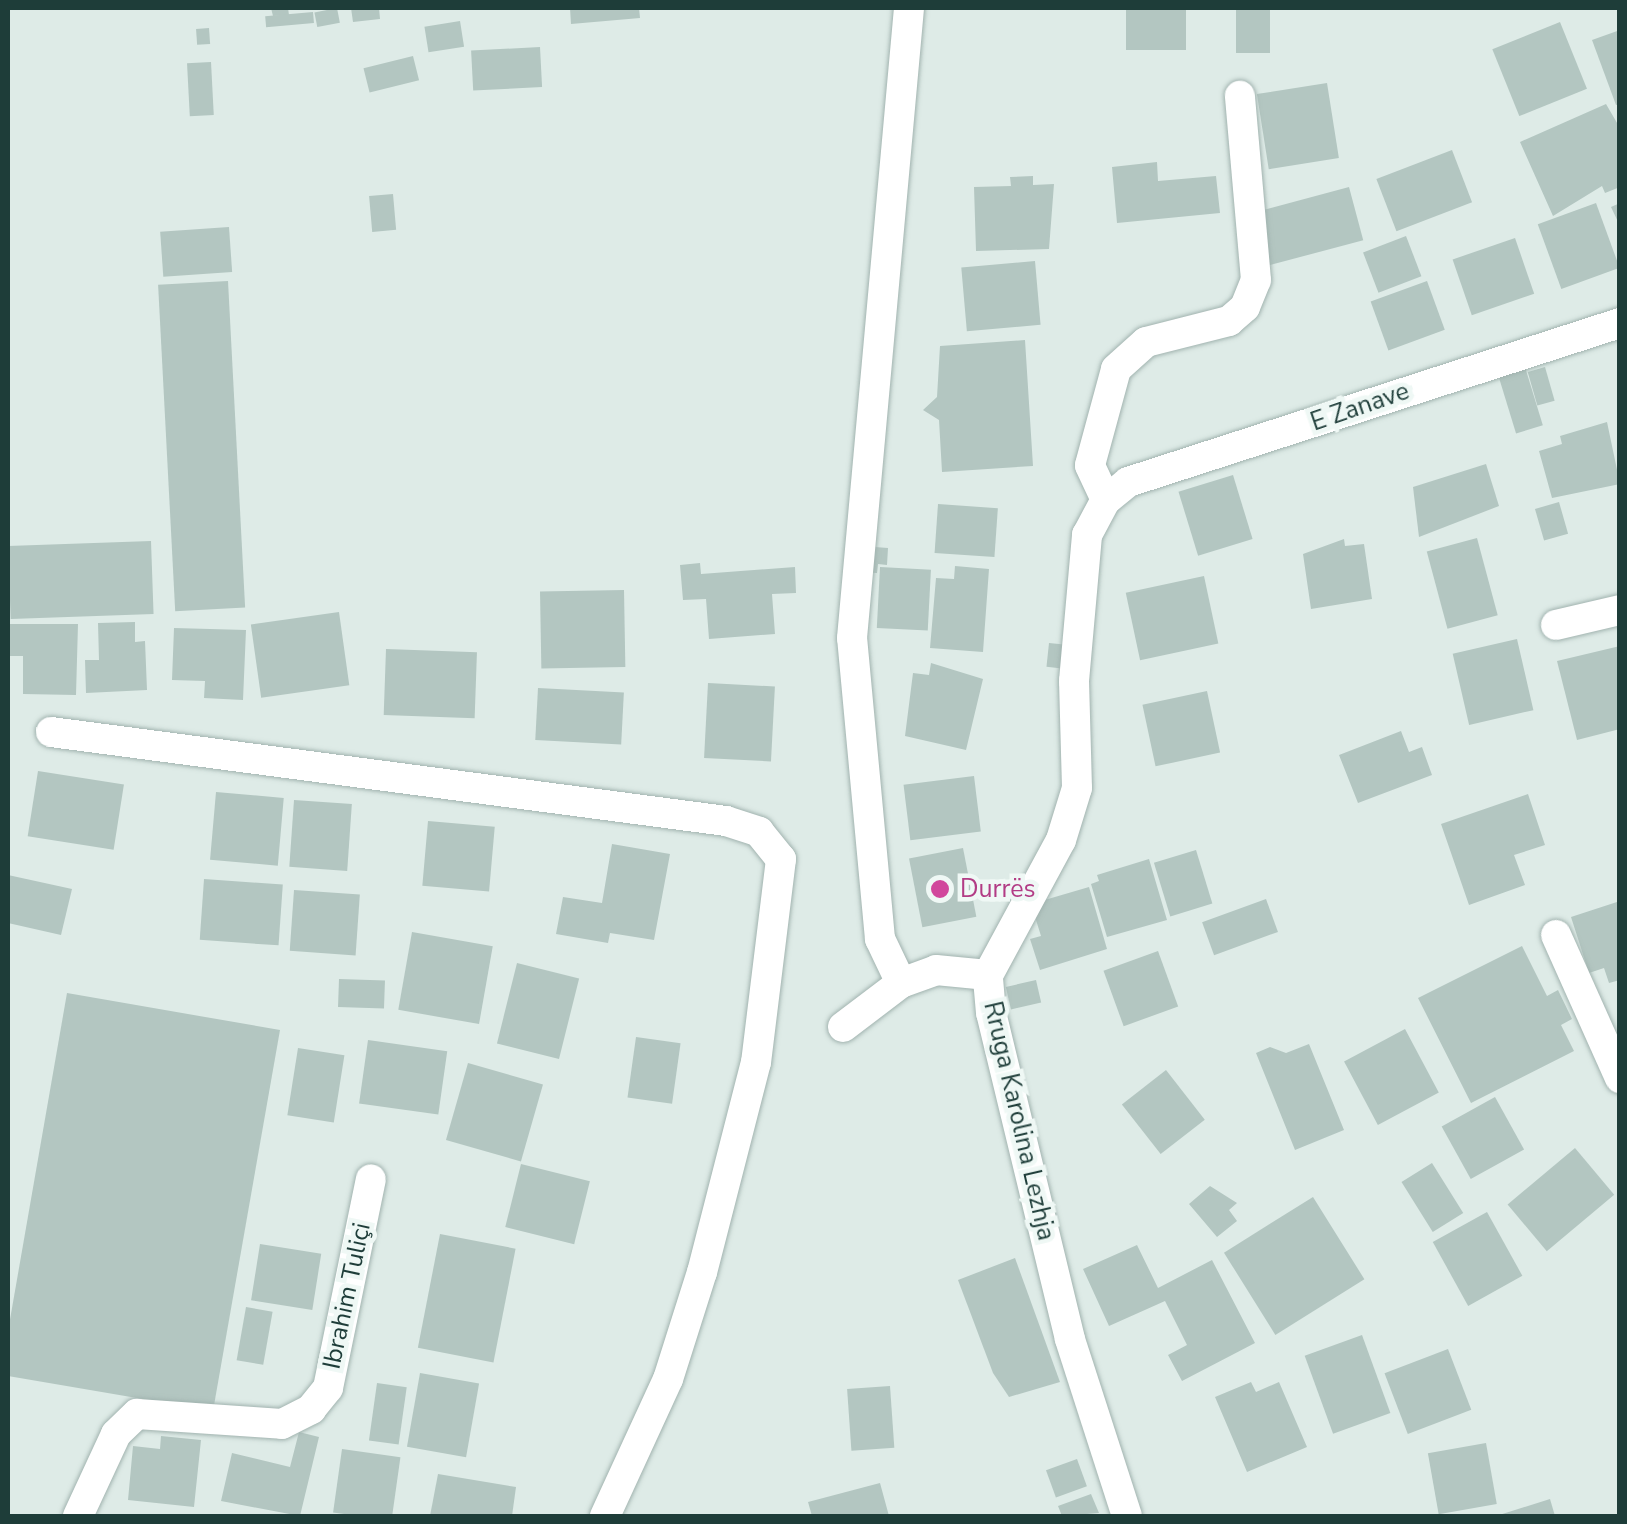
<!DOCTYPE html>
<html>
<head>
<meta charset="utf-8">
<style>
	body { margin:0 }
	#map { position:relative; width:1627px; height:1524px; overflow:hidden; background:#deebe7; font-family:"Nunito Sans",sans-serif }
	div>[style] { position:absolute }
	.building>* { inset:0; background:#b3c6c1; transform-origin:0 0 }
	.roads { filter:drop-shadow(0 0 2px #a1b3af) drop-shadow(0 0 2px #a1b3af) }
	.minor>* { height:30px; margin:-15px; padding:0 15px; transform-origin:15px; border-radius:15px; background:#fff }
	.dots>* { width:28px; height:28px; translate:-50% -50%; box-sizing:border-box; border:5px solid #eff8f5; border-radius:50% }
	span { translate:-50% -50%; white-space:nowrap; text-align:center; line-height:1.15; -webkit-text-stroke:9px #eff8f5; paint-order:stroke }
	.street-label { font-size:25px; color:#1e3d39 }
	.hotel-label { font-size:25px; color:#b23c85 }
	.left { translate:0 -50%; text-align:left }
	.frame { position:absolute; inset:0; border:10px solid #1e3d39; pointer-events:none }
</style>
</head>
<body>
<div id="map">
	<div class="building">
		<i style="clip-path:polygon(271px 8px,288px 8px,289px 15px,273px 16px)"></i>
		<i style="left:337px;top:8px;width:15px;height:23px;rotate:79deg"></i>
		<i style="clip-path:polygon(351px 8px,379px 8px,380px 19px,353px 22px)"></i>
		<i style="clip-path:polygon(570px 8px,639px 8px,640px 18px,571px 24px)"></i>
		<i style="left:1126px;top:8px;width:60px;height:42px"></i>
		<i style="left:1236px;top:8px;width:34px;height:45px"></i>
		<i style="left:313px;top:12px;width:11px;height:48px;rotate:85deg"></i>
		<i style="left:460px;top:21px;width:26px;height:36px;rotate:81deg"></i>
		<i style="left:1560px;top:22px;width:72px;height:73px;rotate:68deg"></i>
		<i style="left:209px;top:28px;width:16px;height:13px;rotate:86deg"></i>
		<i style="clip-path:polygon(1620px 30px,1620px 104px,1616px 105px,1592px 40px)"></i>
		<i style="left:540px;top:47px;width:40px;height:69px;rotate:87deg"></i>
		<i style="left:413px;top:56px;width:25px;height:51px;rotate:76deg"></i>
		<i style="left:211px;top:62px;width:53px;height:24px;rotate:87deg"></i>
		<i style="left:1327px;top:83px;width:76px;height:71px;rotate:81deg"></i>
		<i style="clip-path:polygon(1606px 104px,1620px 128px,1620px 187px,1605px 193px,1602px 186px,1553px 216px,1520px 142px)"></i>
		<i style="left:1452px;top:150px;width:56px;height:81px;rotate:69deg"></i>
		<i style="clip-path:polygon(1157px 162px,1158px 181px,1216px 176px,1220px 213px,1117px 223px,1112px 167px)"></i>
		<i style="clip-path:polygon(1033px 176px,1033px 185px,1054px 184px,1049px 249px,976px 251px,974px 187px,1011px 186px,1010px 177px)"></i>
		<i style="left:1349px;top:187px;width:55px;height:99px;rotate:75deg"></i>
		<i style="left:393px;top:194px;width:36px;height:24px;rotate:85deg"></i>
		<i style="left:1596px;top:203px;width:69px;height:62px;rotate:70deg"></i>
		<i style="clip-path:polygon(1620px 203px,1620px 226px,1611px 207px)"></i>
		<i style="left:229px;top:227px;width:45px;height:69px;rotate:86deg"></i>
		<i style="left:1406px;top:236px;width:43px;height:46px;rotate:69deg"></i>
		<i style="left:1515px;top:238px;width:59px;height:66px;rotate:71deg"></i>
		<i style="left:1035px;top:261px;width:64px;height:74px;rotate:85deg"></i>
		<i style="left:228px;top:281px;width:327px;height:70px;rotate:87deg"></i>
		<i style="left:1427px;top:281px;width:52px;height:60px;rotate:70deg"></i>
		<i style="clip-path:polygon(1025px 340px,1033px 466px,942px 472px,939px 420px,923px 410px,937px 397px,940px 346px)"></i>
		<i style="left:1525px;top:367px;width:61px;height:28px;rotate:73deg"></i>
		<i style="left:1545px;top:367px;width:35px;height:18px;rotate:74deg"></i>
		<i style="clip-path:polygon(1607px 422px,1620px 484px,1552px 498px,1539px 451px,1562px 444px,1560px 436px)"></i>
		<i style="clip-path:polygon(1486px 464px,1499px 506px,1419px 537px,1413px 487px)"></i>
		<i style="left:1233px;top:475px;width:67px;height:57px;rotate:73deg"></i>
		<i style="left:1559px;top:502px;width:33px;height:25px;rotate:74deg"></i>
		<i style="left:938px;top:504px;width:60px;height:49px;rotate:4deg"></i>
		<i style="left:1477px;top:538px;width:80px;height:52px;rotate:75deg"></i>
		<i style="clip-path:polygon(1344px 539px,1345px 546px,1364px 544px,1372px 599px,1311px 609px,1303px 554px)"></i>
		<i style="left:151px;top:541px;width:73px;height:143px;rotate:88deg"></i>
		<i style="clip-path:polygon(861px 546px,888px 548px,887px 565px,878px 564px,877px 573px,860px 572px)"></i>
		<i style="clip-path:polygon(700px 563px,701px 574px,795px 567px,796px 593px,772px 594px,775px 634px,709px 639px,706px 599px,683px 600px,680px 565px)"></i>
		<i style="clip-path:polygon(955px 566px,989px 569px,983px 652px,930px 648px,936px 578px,954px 579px)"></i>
		<i style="left:880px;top:567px;width:51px;height:61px;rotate:3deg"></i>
		<i style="left:1204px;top:576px;width:69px;height:80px;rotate:78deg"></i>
		<i style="left:624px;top:590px;width:77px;height:84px;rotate:89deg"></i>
		<i style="left:339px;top:612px;width:74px;height:89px;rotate:82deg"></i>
		<i style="clip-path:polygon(135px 622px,135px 642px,145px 641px,147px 690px,86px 693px,85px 660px,99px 660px,98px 623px)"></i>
		<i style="clip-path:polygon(9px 624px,78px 624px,76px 695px,23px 694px,23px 656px,9px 656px)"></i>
		<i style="clip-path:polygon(174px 628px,246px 630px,243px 700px,204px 698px,205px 681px,172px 680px)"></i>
		<i style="left:1517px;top:639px;width:73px;height:66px;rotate:77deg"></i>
		<i style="left:1049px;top:643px;width:20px;height:24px;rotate:6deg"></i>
		<i style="clip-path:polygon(1620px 646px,1620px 729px,1577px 740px,1557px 661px)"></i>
		<i style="left:386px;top:649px;width:91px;height:66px;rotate:2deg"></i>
		<i style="clip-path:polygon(931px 663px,983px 679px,966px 750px,905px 736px,913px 673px,929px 675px)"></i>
		<i style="left:708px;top:683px;width:67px;height:75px;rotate:3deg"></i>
		<i style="left:538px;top:688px;width:86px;height:52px;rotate:3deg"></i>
		<i style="left:1207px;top:691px;width:63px;height:66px;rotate:78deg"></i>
		<i style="clip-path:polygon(1401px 731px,1409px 752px,1422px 747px,1432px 775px,1358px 803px,1339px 755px)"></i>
		<i style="left:38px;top:771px;width:87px;height:66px;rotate:9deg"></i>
		<i style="left:974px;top:776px;width:56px;height:71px;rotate:83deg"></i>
		<i style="left:216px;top:792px;width:68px;height:68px;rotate:5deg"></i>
		<i style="clip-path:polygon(1528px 794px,1545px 845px,1514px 855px,1525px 885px,1469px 905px,1441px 824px)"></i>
		<i style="left:294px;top:800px;width:58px;height:67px;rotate:4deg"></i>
		<i style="left:428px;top:821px;width:67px;height:65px;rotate:5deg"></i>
		<i style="clip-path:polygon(612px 844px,670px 854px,654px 940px,610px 933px,608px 943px,556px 934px,563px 897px,602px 903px)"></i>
		<i style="left:963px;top:848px;width:70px;height:55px;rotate:79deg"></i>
		<i style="left:1196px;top:850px;width:56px;height:44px;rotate:73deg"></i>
		<i style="clip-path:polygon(1149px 859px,1167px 920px,1107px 937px,1091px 884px,1099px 881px,1097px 875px)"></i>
		<i style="clip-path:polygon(8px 875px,72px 889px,61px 935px,8px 923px)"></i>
		<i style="left:204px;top:879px;width:79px;height:61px;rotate:4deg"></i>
		<i style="clip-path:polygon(1089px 887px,1107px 949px,1040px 970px,1030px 939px,1041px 936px,1031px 904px)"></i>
		<i style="left:294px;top:890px;width:66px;height:61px;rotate:4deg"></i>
		<i style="left:1266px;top:899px;width:35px;height:68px;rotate:70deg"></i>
		<i style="clip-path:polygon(1620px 901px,1620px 980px,1609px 983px,1604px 968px,1589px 973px,1571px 917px)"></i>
		<i style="left:412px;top:932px;width:82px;height:79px;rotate:10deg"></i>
		<i style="clip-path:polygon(1522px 946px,1547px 996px,1558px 990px,1572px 1019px,1561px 1025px,1574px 1051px,1471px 1103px,1418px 998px)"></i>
		<i style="left:1158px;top:951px;width:59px;height:58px;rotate:70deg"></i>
		<i style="left:517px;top:963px;width:64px;height:83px;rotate:14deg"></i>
		<i style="left:339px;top:979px;width:46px;height:28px;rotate:2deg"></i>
		<i style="left:1036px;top:980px;width:23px;height:31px;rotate:77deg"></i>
		<i style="clip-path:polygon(67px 993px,280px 1030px,213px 1411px,8px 1376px,8px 1331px)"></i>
		<i style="left:1405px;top:1029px;width:72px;height:69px;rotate:62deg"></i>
		<i style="left:636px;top:1037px;width:45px;height:61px;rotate:8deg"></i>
		<i style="left:368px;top:1040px;width:80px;height:64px;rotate:8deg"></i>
		<i style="clip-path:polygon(1309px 1044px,1344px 1130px,1295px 1150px,1256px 1053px,1270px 1047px,1286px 1053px)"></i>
		<i style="left:298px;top:1048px;width:47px;height:68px;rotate:9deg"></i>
		<i style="left:468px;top:1063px;width:78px;height:80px;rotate:16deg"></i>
		<i style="left:1166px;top:1070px;width:63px;height:56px;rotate:52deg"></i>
		<i style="left:1495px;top:1097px;width:60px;height:61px;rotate:61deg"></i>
		<i style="left:1575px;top:1148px;width:61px;height:88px;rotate:50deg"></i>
		<i style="left:1432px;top:1163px;width:59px;height:36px;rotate:58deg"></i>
		<i style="left:521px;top:1164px;width:71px;height:65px;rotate:14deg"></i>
		<i style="clip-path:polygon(1210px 1186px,1237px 1203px,1229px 1210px,1237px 1221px,1217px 1237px,1189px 1204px)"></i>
		<i style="left:1313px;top:1197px;width:97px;height:105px;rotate:58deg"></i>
		<i style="left:1487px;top:1212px;width:73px;height:62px;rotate:61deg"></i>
		<i style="left:440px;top:1234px;width:77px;height:116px;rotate:11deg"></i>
		<i style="left:260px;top:1244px;width:62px;height:57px;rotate:9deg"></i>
		<i style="clip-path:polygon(1137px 1245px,1158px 1288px,1212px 1260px,1255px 1343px,1182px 1381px,1168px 1355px,1187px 1345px,1165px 1301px,1109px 1326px,1083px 1269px)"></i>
		<i style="clip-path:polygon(1015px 1258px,1060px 1382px,1009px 1397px,993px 1373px,958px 1280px)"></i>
		<i style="left:246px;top:1307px;width:27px;height:54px;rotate:10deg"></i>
		<i style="left:1362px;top:1335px;width:83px;height:61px;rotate:70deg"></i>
		<i style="left:1448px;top:1349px;width:65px;height:68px;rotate:69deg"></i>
		<i style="left:420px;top:1373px;width:60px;height:75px;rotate:10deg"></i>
		<i style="clip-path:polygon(1251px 1382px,1256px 1392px,1279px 1382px,1307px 1447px,1247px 1472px,1215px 1397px)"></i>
		<i style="left:377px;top:1383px;width:30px;height:58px;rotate:8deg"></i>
		<i style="left:890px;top:1386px;width:62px;height:43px;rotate:86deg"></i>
		<i style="clip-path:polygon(299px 1432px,319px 1437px,300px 1516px,221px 1501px,232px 1453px,290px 1467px)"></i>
		<i style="clip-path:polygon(161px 1436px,201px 1440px,194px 1507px,128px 1500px,133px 1446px,160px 1449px)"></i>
		<i style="left:1486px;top:1443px;width:62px;height:59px;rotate:80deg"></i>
		<i style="left:342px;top:1449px;width:59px;height:64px;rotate:8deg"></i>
		<i style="left:1077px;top:1459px;width:29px;height:33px;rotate:70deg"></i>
		<i style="clip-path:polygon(438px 1474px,516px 1487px,512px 1516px,430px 1516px)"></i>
		<i style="clip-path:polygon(880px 1483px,889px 1516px,812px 1516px,808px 1502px)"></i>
		<i style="clip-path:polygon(1091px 1494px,1099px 1513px,1062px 1516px,1058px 1506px)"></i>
		<i style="clip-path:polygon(1550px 1499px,1555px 1516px,1496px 1516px)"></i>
	</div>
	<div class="roads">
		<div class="minor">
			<i style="left:1106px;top:500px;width:38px;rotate:-115deg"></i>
			<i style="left:1090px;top:465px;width:99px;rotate:-74.8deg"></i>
			<i style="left:1116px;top:369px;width:40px;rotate:-42deg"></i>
			<i style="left:1146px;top:342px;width:86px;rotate:-14.2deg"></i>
			<i style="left:1229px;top:321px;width:21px;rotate:-41deg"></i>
			<i style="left:1245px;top:307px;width:29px;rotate:-68deg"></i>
			<i style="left:1256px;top:280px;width:185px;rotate:-95deg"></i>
			<i style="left:1556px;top:625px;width:66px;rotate:-13.2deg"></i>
			<i style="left:51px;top:732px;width:681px;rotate:7.51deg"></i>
			<i style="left:726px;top:821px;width:35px;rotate:18deg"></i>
			<i style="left:759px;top:832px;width:35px;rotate:51deg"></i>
			<i style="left:781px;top:859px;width:205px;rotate:97deg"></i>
			<i style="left:756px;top:1062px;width:217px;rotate:104.4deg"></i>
			<i style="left:702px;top:1272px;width:112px;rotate:107.6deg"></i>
			<i style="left:668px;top:1379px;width:151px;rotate:114.7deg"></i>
			<i style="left:1556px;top:935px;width:157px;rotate:65.9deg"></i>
			<i style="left:901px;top:983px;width:49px;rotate:-115.5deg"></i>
			<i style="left:880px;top:939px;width:302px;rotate:-95.3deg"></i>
			<i style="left:852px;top:638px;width:633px;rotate:-84.83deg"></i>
			<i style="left:843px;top:1027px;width:73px;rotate:-37.2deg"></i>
			<i style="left:901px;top:983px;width:37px;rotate:-20deg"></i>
			<i style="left:936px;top:970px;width:52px;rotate:5.5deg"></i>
			<i style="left:78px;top:1516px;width:90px;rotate:-65.1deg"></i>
			<i style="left:116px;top:1434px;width:29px;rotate:-44deg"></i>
			<i style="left:137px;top:1414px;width:145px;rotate:3.9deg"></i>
			<i style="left:282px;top:1424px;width:33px;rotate:-27deg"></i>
			<i style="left:311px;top:1409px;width:27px;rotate:-51deg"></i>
			<i style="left:328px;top:1388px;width:213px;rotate:-78.4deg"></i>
			<i style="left:1127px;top:1516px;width:186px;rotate:-107.9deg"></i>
			<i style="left:1070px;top:1339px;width:335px;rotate:-103.6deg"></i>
			<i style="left:991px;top:1013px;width:38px;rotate:-95deg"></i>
			<i style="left:988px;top:975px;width:153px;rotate:-61.6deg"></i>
			<i style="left:1061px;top:840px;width:54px;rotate:-72.9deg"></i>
			<i style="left:1077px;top:788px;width:107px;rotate:-91.6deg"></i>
			<i style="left:1074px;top:681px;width:147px;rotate:-84.9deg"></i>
			<i style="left:1087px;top:535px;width:40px;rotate:-62deg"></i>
			<i style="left:1106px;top:500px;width:28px;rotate:-39deg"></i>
			<i style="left:1128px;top:482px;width:517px;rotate:-17.91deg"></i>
		</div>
	</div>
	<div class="dots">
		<i style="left:940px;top:889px;background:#d1479c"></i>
	</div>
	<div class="street-label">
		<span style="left:1360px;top:407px;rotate:-19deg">E Zanave</span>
		<span style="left:1019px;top:1121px;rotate:77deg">Rruga Karolina Lezhja</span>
		<span style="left:347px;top:1296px;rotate:-78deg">Ibrahim Tuliçi</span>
	</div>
	<div class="hotel-label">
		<span class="left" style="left:960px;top:889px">Durrës</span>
	</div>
	<div class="frame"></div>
</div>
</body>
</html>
